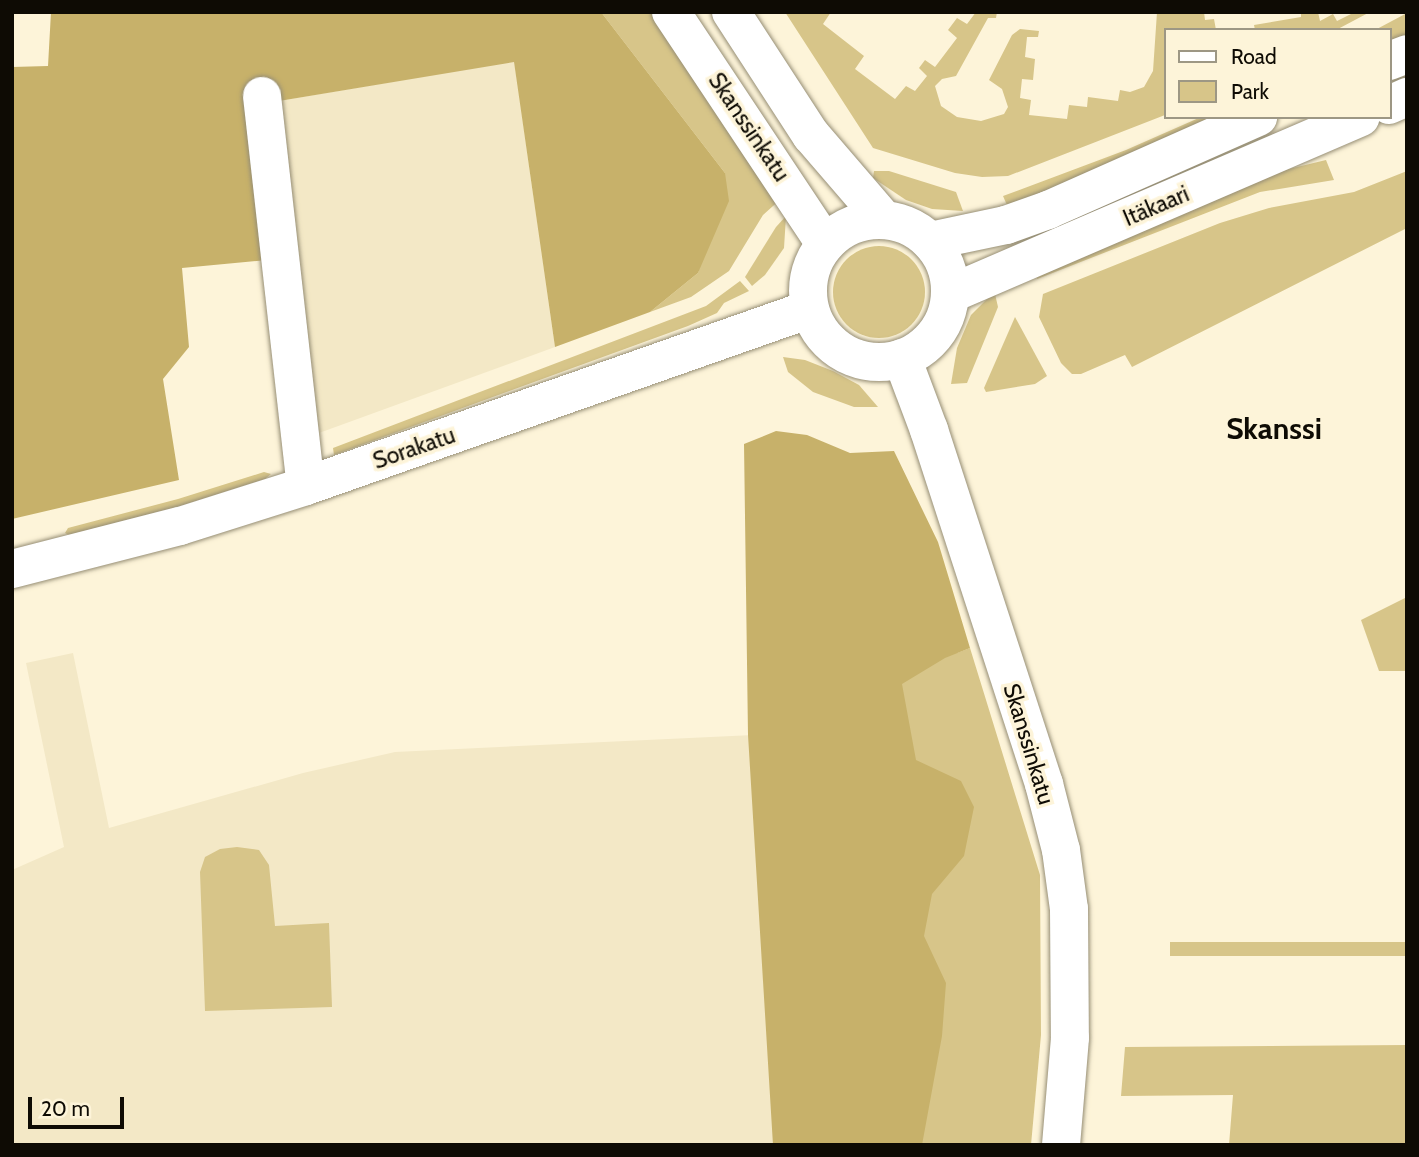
<!DOCTYPE html>
<html>
<head>
<meta charset="utf-8">
<style>
	body { margin:0 }
	#map { position:relative; width:1419px; height:1157px; overflow:hidden; background:#fdf4d9; font-family:Cabin,sans-serif }
	div>[style] { position:absolute }
	.built>* { inset:0; background:#f3e8c6 }
	.green>* { inset:0; background:#d7c589; transform-origin:0 0 }
	.round { border-radius:50% }
	.forest>* { inset:0; background:#c7b16a }
	.roads { filter:drop-shadow(0 0 2px #968e75) drop-shadow(0 0 2px #968e75) }
	.minor>* { height:38px; margin:-19px; padding:0 19px; transform-origin:19px; border-radius:19px; background:#fff }
	.minor>.ring { margin:-19px; padding:0; box-sizing:content-box; background:none; border:38px solid #fff; border-radius:50% }
	span { translate:-50% -50%; white-space:nowrap; text-align:center; line-height:1.15; -webkit-text-stroke:7px #fdf4d9; paint-order:stroke }
	.street-label { font-size:23px; color:#0e0b04 }
	.district-label { font-size:30px; color:#0e0b04; font-weight:700 }
	.frame { position:absolute; inset:0; border:14px solid #0e0b04; pointer-events:none }
	.legend { position:absolute; left:1164px; top:28px; width:228px; height:91px; box-sizing:border-box; background:#fdf4d9; border:2px solid #9d9784; margin:0; padding:9px 12px; list-style:none; font-size:21px; color:#0e0b04 }
	.legend li { display:flex; align-items:center; gap:14px; height:35px }
	.legend b { width:35px; border:2px solid #9d9784 }
	.scale { position:absolute; left:28px; top:1097px; width:96px; height:32px; box-sizing:border-box; border:4px solid #0e0b04; border-top:0; padding-left:9px; font-size:21px; line-height:24px; white-space:nowrap; color:#0e0b04; -webkit-text-stroke:5px #fdf4d9; paint-order:stroke }
</style>
</head>
<body>
<div id="map">
	<div class="built">
		<i style="clip-path:polygon(514px 61px,555px 347px,319px 433px,279px 101px)"></i>
		<i style="clip-path:polygon(73px 653px,109px 828px,303px 773px,395px 752px,773px 734px,794px 1145px,12px 1145px,12px 870px,64px 847px,26px 663px)"></i>
	</div>
	<div class="green">
		<i style="clip-path:polygon(601px 12px,659px 12px,783px 197px,763px 215px,729px 271px,691px 297px,650px 312px,698px 273px,725px 173px)"></i>
		<i style="clip-path:polygon(785px 12px,831px 12px,823px 24px,864px 56px,855px 69px,895px 99px,906px 86px,915px 91px,927px 76px,919px 68px,925px 60px,935px 67px,957px 38px,948px 30px,957px 18px,967px 24px,976px 12px,997px 12px,996px 18px,988px 18px,956px 76px,942px 79px,935px 86px,941px 106px,957px 117px,981px 121px,1004px 114px,1008px 107px,1002px 89px,989px 80px,1012px 35px,1020px 29px,1039px 31px,1038px 37px,1027px 37px,1025px 57px,1035px 59px,1033px 80px,1022px 79px,1020px 98px,1031px 100px,1029px 115px,1067px 119px,1069px 105px,1087px 107px,1088px 97px,1118px 101px,1120px 90px,1130px 92px,1144px 87px,1153px 71px,1157px 12px,1204px 12px,1205px 20px,1214px 19px,1216px 30px,1165px 30px,1165px 115px,1008px 176px,982px 177px,955px 173px,873px 148px)"></i>
		<i style="clip-path:polygon(1301px 12px,1318px 12px,1320px 21px,1333px 14px,1337px 21px,1355px 12px,1370px 12px,1336px 30px,1255px 30px,1254px 25px,1301px 17px)"></i>
		<i style="clip-path:polygon(1407px 13px,1407px 43px,1389px 50px,1389px 30px,1375px 30px)"></i>
		<i style="clip-path:polygon(1201px 117px,1233px 117px,1010px 212px,1003px 196px,1126px 150px)"></i>
		<i style="clip-path:polygon(1326px 160px,1334px 180px,1260px 192px,1037px 279px,1032px 266px,1255px 177px)"></i>
		<i style="clip-path:polygon(874px 171px,889px 171px,956px 192px,963px 211px,932px 209px,906px 200px,873px 178px)"></i>
		<i style="clip-path:polygon(1407px 171px,1407px 228px,1132px 367px,1125px 355px,1081px 374px,1072px 374px,1061px 363px,1039px 317px,1043px 294px,1220px 223px,1269px 208px,1354px 192px)"></i>
		<i style="clip-path:polygon(786px 216px,784px 248px,765px 275px,752px 286px,745px 277px,776px 227px)"></i>
		<i class="round" style="left:833px;top:246px;width:92px;height:92px"></i>
		<i style="clip-path:polygon(740px 281px,749px 291px,724px 303px,717px 313px,688px 326px,334px 455px,333px 448px,706px 306px)"></i>
		<i style="clip-path:polygon(995px 294px,998px 307px,967px 383px,951px 384px,957px 348px,971px 315px,991px 295px)"></i>
		<i style="clip-path:polygon(1015px 317px,1047px 376px,1035px 384px,986px 392px,984px 388px)"></i>
		<i style="clip-path:polygon(783px 357px,805px 360px,833px 371px,859px 385px,878px 407px,854px 407px,813px 392px,788px 372px)"></i>
		<i style="clip-path:polygon(763px 444px,957px 653px,970px 648px,1040px 875px,1041px 1035px,1031px 1145px,794px 1145px)"></i>
		<i style="clip-path:polygon(264px 472px,271px 474px,265px 479px,180px 506px,69px 535px,65px 533px,68px 528px,178px 499px)"></i>
		<i style="clip-path:polygon(1407px 597px,1407px 671px,1379px 671px,1361px 620px)"></i>
		<i style="clip-path:polygon(237px 847px,259px 850px,269px 865px,275px 926px,329px 923px,332px 1007px,205px 1011px,200px 872px,205px 857px,220px 849px)"></i>
		<i style="left:1407px;top:942px;width:14px;height:237px;rotate:90deg"></i>
		<i style="clip-path:polygon(1407px 1045px,1407px 1145px,1229px 1145px,1233px 1095px,1121px 1096px,1125px 1047px)"></i>
	</div>
	<div class="forest">
		<i style="clip-path:polygon(51px 12px,601px 12px,725px 173px,729px 201px,698px 273px,650px 312px,555px 347px,514px 62px,279px 101px,268px 260px,182px 268px,189px 347px,163px 379px,179px 480px,12px 519px,12px 67px,48px 66px)"></i>
		<i style="clip-path:polygon(776px 431px,807px 435px,850px 453px,894px 451px,938px 542px,970px 648px,945px 658px,902px 684px,916px 760px,961px 781px,974px 807px,964px 856px,932px 894px,924px 936px,946px 983px,942px 1036px,922px 1145px,773px 1145px,748px 735px,744px 444px)"></i>
	</div>
	<div class="roads">
		<div class="minor">
			<i style="left:671px;top:12px;width:278px;rotate:56.4deg"></i>
			<i style="left:731px;top:12px;width:147px;rotate:57deg"></i>
			<i style="left:811px;top:135px;width:112px;rotate:49.3deg"></i>
			<i style="left:1389px;top:61px;width:19px;rotate:-21deg"></i>
			<i style="left:262px;top:96px;width:392px;rotate:83.6deg"></i>
			<i style="left:1389px;top:105px;width:20px;rotate:-24deg"></i>
			<i class="ring" style="left:808px;top:220px;width:104px;height:104px"></i>
			<i style="left:930px;top:241px;width:78px;rotate:-11.9deg"></i>
			<i style="left:1006px;top:225px;width:45px;rotate:-19.7deg"></i>
			<i style="left:1048px;top:210px;width:230px;rotate:-23.9deg"></i>
			<i style="left:950px;top:294px;width:447px;rotate:-23.3deg"></i>
			<i style="left:902px;top:358px;width:77px;rotate:69.4deg"></i>
			<i style="left:929px;top:430px;width:372px;rotate:72deg"></i>
			<i style="left:1044px;top:784px;width:68px;rotate:75.6deg"></i>
			<i style="left:1061px;top:850px;width:60px;rotate:82.3deg"></i>
			<i style="left:1069px;top:909px;width:129px;rotate:89.6deg"></i>
			<i style="left:1070px;top:1038px;width:107px;rotate:94.8deg"></i>
			<i style="left:12px;top:569px;width:173px;rotate:-14.4deg"></i>
			<i style="left:180px;top:526px;width:132px;rotate:-17.6deg"></i>
			<i style="left:306px;top:486px;width:534px;rotate:-19.35deg"></i>
		</div>
	</div>
	<div class="street-label">
		<span style="left:749px;top:127px;rotate:56deg">Skanssinkatu</span>
		<span style="left:1156px;top:206px;rotate:-23deg">Itäkaari</span>
		<span style="left:414px;top:448px;rotate:-19deg">Sorakatu</span>
		<span style="left:1029px;top:744px;rotate:73deg">Skanssinkatu</span>
	</div>
	<div class="district-label">
		<span style="left:1274px;top:429px">Skanssi</span>
	</div>
	<div class="frame"></div>
	<ul class="legend">
	<li><b style="height:9px;background:#fff"></b>Road</li>
	<li><b style="height:19px;background:#d7c589"></b>Park</li>
	</ul>
	<div class="scale">20 m</div>
</div>
</body>
</html>
